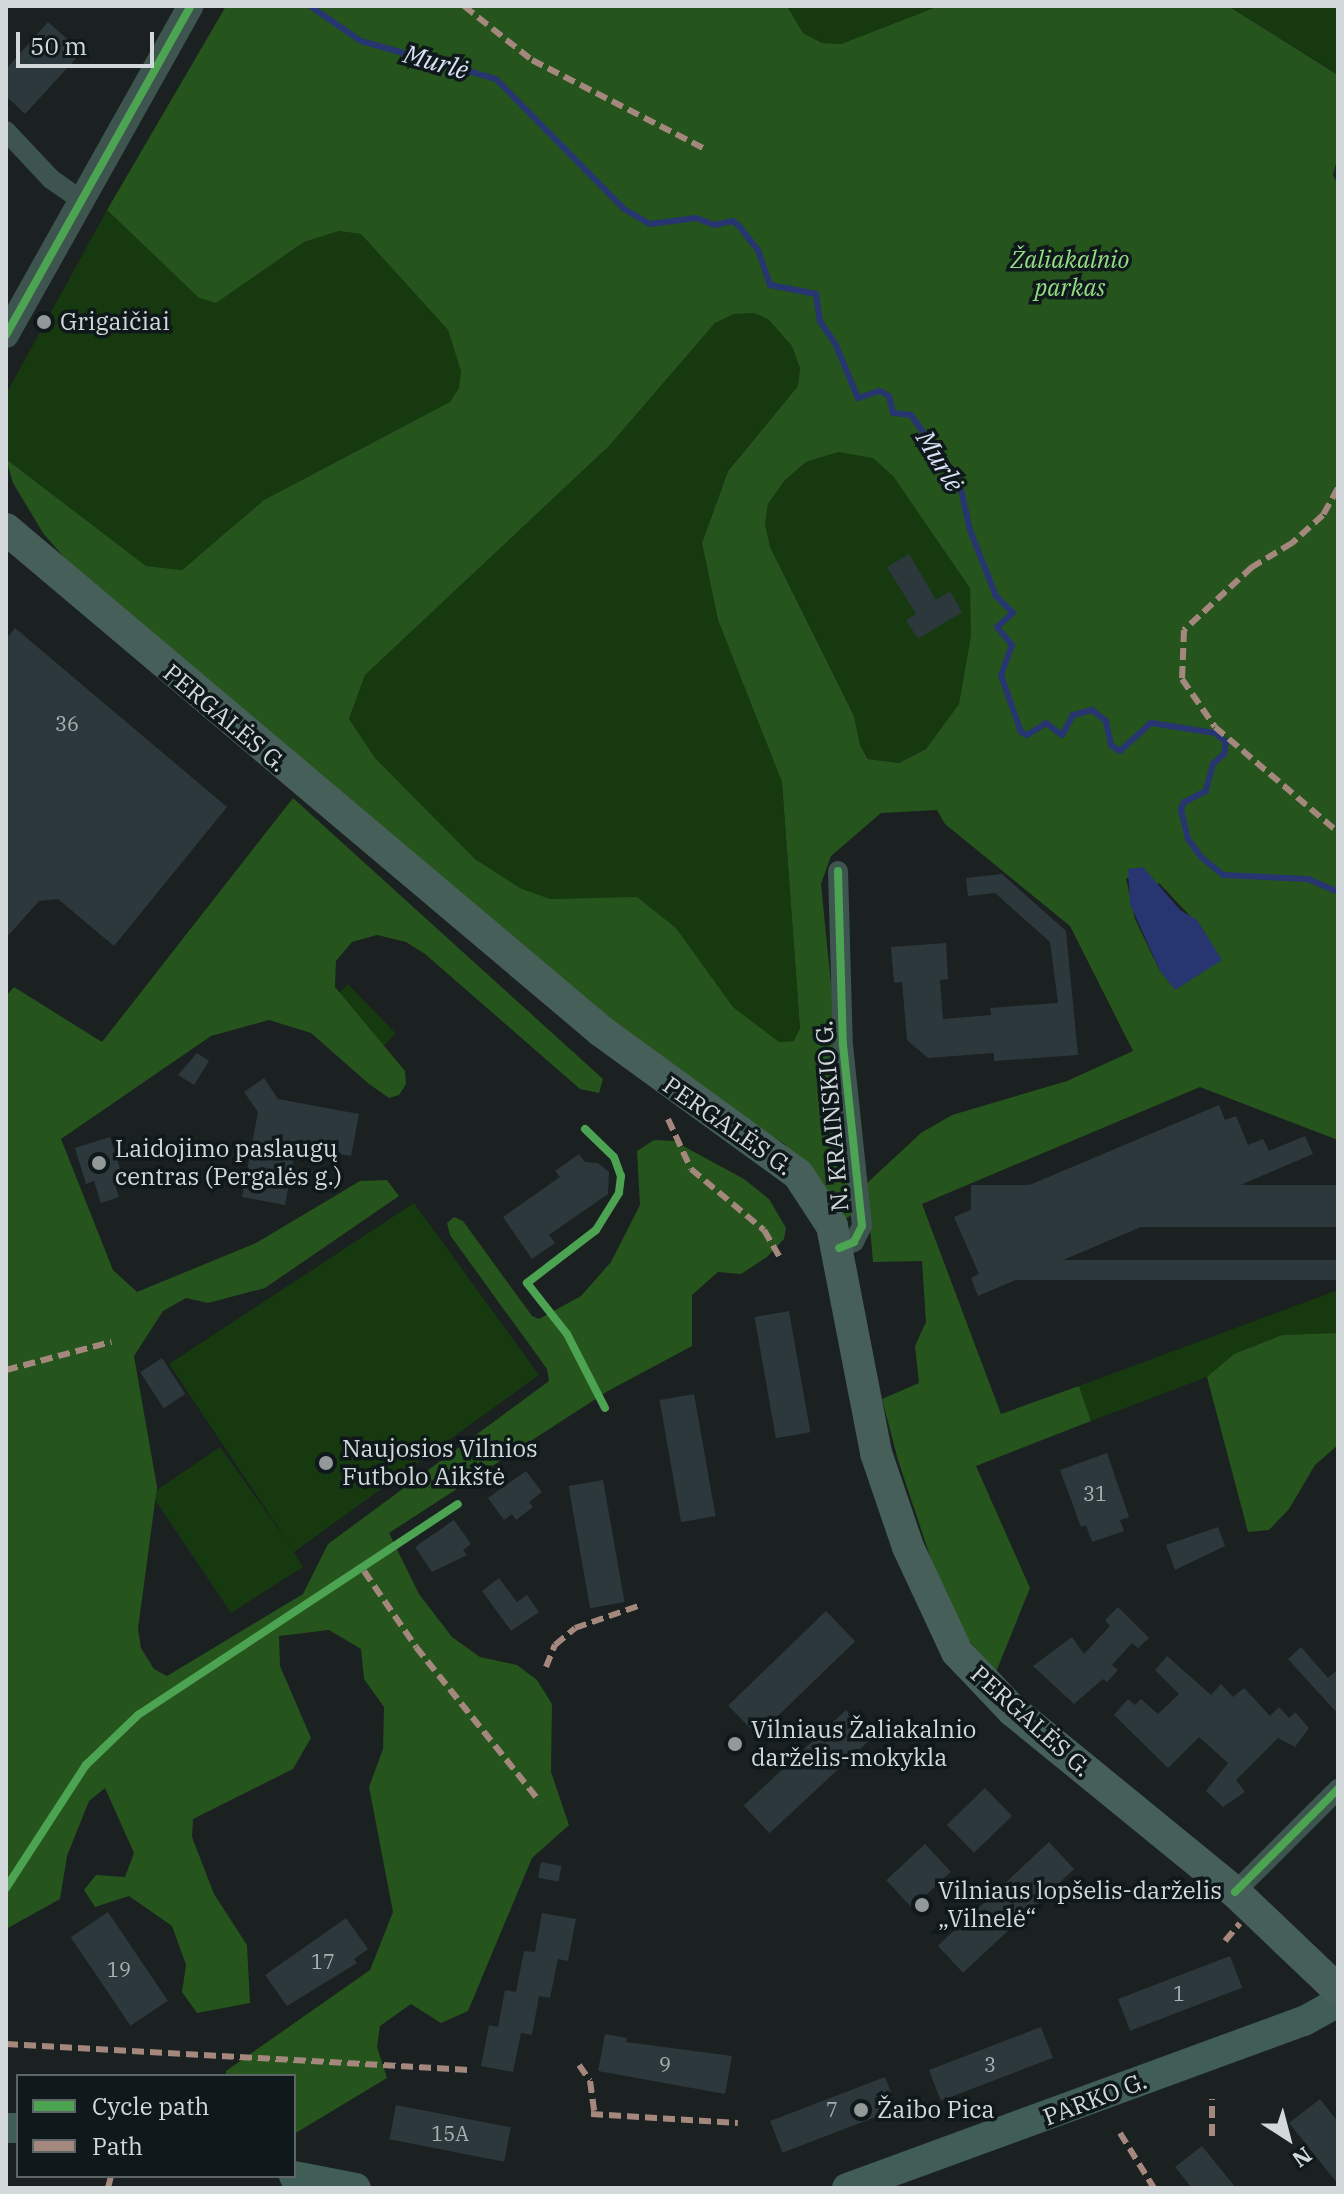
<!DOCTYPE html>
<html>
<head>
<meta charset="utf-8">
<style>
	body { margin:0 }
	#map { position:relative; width:1344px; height:2194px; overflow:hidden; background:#1b2020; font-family:"IBM Plex Serif",serif }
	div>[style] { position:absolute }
	.green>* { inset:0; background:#16390f; transform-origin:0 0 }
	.forest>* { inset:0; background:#25541c }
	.water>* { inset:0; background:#273570 }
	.stream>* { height:6px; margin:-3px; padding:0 3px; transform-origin:3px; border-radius:3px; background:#273570 }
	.building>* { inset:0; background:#2d383d; transform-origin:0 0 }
	.minor>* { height:20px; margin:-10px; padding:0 10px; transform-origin:10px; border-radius:10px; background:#3e544e }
	.tertiary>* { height:26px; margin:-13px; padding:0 13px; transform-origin:13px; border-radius:13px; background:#3e544e }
	.secondary>* { height:30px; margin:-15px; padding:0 15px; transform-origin:15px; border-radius:15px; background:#405e56 }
	.primary>* { height:32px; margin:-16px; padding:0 16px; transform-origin:16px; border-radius:16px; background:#465f59 }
	.quiet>* { height:6px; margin-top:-3px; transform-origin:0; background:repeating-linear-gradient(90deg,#a5887d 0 12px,transparent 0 18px) }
	.cycleway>* { height:8px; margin:-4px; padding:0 4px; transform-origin:4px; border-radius:4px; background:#4ca352 }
	.dots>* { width:22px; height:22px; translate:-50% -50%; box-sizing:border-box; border:4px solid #0f181a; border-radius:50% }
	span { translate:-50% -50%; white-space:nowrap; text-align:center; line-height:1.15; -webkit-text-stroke:7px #0f181a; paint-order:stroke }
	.number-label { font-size:20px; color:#aab1b3 }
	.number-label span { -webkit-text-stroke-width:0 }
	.park-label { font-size:24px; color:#93de84; font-style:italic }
	.poi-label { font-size:24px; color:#d3d9da }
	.left { translate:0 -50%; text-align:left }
	.street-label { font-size:24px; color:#d3d9da }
	.water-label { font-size:26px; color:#dae2f6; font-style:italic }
	.frame { position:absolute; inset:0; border:8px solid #d3d9da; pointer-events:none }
	.legend { position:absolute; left:16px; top:2074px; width:280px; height:104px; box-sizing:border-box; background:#0f181a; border:2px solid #5d6567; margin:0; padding:10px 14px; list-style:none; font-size:24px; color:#d3d9da }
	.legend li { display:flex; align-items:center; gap:16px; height:40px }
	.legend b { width:40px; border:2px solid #5d6567 }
	.north { position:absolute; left:1248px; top:2098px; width:80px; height:80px; -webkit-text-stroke:6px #0f181a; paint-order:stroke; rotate:144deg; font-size:22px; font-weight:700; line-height:32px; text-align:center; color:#d3d9da }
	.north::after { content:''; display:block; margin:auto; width:28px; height:36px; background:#d3d9da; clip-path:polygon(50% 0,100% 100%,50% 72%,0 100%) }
	.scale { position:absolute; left:16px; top:32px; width:138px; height:36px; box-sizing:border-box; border:4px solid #d3d9da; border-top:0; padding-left:10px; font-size:24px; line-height:28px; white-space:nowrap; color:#d3d9da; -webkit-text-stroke:6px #0f181a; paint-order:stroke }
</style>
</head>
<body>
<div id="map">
	<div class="green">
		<i style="clip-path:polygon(787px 6px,939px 6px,841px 44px,822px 43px,803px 33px)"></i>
		<i style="clip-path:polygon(1228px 6px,1338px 6px,1338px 75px,1336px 73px)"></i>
		<i style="clip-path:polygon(107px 210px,199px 298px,216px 303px,304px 242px,339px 231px,361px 234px,448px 330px,461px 371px,459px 388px,451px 402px,264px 500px,182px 570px,146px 566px,6px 459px,6px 394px)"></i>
		<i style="clip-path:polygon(754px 313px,768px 319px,792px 346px,800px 368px,798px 386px,728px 470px,702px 543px,718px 620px,782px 782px,800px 1028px,794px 1041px,779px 1042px,733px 1007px,676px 928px,637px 898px,550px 899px,520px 888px,475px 859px,375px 758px,349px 719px,365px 675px,609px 446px,715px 323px,734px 314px)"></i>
		<i style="clip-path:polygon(838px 452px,873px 457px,893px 476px,971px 588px,971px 635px,959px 704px,926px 749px,899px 763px,869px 759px,860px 745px,854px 716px,770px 547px,765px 524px,768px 504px,785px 480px,806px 462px)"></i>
		<i style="left:348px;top:984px;width:69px;height:51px;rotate:46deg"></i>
		<i style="clip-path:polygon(414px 1203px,539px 1375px,294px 1552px,303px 1567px,231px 1613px,151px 1494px,220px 1447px,290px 1545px,169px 1364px)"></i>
		<i style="clip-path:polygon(1338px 1290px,1338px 1333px,1282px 1335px,1234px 1354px,1207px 1377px,1091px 1421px,1079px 1386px)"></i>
	</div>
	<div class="forest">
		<i style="clip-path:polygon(evenodd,226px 6px,787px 6px,803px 33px,822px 43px,841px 44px,939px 6px,1228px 6px,1338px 75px,1338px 156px,1333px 175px,1338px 185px,1338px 1140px,1200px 1087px,922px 1204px,1001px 1414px,1079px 1386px,1091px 1421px,976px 1466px,1030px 1588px,996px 1672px,967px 1638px,935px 1571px,898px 1460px,882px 1399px,919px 1383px,915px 1346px,926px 1322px,922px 1261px,873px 1262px,866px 1184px,921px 1133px,952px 1115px,1067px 1081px,1133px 1051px,1070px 926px,945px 824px,937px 810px,881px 813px,831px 856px,821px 884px,854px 1214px,843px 1220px,785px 1144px,701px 1091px,595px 1011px,73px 568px,43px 533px,13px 483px,6px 459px,146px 566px,182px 570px,264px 500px,450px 402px,459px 388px,461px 371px,448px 330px,361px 234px,339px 231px,304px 242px,216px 303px,199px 298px,107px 210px,226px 6px,754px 313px,768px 319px,792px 346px,800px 368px,798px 386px,728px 471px,702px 543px,718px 620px,782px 782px,800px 1028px,794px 1041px,779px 1042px,733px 1007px,676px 928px,637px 897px,550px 899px,520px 888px,475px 859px,375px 758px,349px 719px,365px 675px,609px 446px,715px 323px,734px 314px,754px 313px,226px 6px,838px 452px,873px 458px,893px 476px,970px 588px,971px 635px,959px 704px,926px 749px,899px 763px,868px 759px,860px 745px,854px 716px,770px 547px,765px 524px,768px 504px,785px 480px,806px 462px,838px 452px,226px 6px,1126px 878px,1160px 884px,1205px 932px,1160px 971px,1135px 919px,1126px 878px)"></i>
		<i style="clip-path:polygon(293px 798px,603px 1079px,599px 1093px,580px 1089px,425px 954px,406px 942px,377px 935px,352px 942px,336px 961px,335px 987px,405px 1071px,406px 1084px,399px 1095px,389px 1098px,369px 1084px,311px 1033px,269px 1020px,211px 1036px,61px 1139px,113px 1270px,137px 1292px,256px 1243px,360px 1181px,387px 1180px,399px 1196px,265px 1288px,208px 1303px,186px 1298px,163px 1311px,134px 1356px,157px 1487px,138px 1629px,141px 1648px,154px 1669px,167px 1676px,303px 1594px,328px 1544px,549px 1381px,547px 1369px,450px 1235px,447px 1223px,454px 1217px,463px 1221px,532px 1316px,539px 1319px,581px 1296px,611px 1262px,640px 1205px,637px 1151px,654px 1140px,674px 1141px,744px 1179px,769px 1199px,786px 1228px,784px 1239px,767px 1257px,741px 1274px,718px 1272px,692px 1295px,692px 1346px,608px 1391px,389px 1533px,419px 1594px,452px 1637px,480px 1657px,517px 1665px,537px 1680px,552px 1704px,551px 1772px,569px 1825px,532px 1858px,468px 2011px,441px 2023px,411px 2004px,380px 2026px,377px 2047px,387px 2078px,294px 2134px,294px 2076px,226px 2076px,226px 2071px,370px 1970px,393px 1912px,369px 1787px,383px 1749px,384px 1707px,364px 1679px,361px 1649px,329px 1630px,279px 1636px,280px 1666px,311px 1738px,293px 1769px,193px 1819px,192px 1837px,214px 1894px,247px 1945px,250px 2003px,197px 2013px,182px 1992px,186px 1965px,172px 1926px,129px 1896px,95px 1907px,84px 1890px,96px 1875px,125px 1877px,134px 1853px,105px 1788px,89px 1801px,67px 1856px,60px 1899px,6px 1929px,6px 996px,14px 987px,102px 1042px)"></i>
		<i style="clip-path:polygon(1338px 1333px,1338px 1445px,1315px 1465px,1289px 1509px,1269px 1530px,1248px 1532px,1207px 1377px,1234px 1354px,1282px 1335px)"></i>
	</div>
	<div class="water">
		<i style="clip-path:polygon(1143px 867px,1180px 910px,1197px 920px,1222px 960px,1175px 990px,1160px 971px,1130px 904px,1128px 869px)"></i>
	</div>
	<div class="stream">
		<i style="left:310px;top:6px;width:62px;rotate:34.5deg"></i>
		<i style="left:361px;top:41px;width:140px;rotate:15.7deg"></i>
		<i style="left:496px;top:79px;width:182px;rotate:45.4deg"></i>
		<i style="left:624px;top:209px;width:30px;rotate:30deg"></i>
		<i style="left:650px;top:224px;width:46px;rotate:-7.4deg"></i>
		<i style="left:696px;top:218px;width:19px;rotate:21deg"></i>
		<i style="left:714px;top:225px;width:19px;rotate:-12deg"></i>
		<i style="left:733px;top:221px;width:8px;rotate:40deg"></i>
		<i style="left:739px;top:226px;width:31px;rotate:52deg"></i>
		<i style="left:758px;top:250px;width:37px;rotate:71deg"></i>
		<i style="left:770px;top:285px;width:47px;rotate:11.1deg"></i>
		<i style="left:816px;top:294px;width:27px;rotate:82deg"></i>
		<i style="left:820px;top:321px;width:27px;rotate:56deg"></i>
		<i style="left:835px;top:343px;width:60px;rotate:67.3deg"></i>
		<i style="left:858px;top:398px;width:23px;rotate:-18deg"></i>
		<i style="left:880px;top:391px;width:10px;rotate:29deg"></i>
		<i style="left:889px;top:396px;width:17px;rotate:77deg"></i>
		<i style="left:893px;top:413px;width:18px;rotate:6deg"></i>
		<i style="left:911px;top:415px;width:85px;rotate:55deg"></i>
		<i style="left:960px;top:485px;width:46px;rotate:77.5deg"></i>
		<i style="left:970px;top:530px;width:71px;rotate:68.5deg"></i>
		<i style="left:996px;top:596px;width:24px;rotate:45deg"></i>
		<i style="left:1013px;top:613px;width:21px;rotate:139deg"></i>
		<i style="left:997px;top:627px;width:23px;rotate:50deg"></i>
		<i style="left:1012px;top:645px;width:32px;rotate:110deg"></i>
		<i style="left:1001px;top:675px;width:60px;rotate:70.7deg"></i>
		<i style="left:1021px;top:732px;width:7px;rotate:27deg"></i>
		<i style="left:1027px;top:735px;width:22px;rotate:-32deg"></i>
		<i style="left:1046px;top:723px;width:20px;rotate:37deg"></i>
		<i style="left:1062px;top:735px;width:23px;rotate:-61deg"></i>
		<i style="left:1073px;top:715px;width:20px;rotate:-15deg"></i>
		<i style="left:1092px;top:710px;width:18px;rotate:38deg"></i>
		<i style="left:1106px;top:721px;width:25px;rotate:78deg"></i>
		<i style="left:1111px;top:745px;width:11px;rotate:34deg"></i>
		<i style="left:1120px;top:751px;width:42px;rotate:-42.1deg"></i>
		<i style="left:1151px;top:723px;width:65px;rotate:8.9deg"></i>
		<i style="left:1215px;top:733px;width:14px;rotate:39deg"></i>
		<i style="left:1226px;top:742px;width:12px;rotate:99deg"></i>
		<i style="left:1224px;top:754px;width:15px;rotate:138deg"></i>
		<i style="left:1213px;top:764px;width:28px;rotate:105deg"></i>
		<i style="left:1206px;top:791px;width:25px;rotate:153deg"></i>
		<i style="left:1184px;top:802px;width:8px;rotate:113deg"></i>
		<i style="left:1181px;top:809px;width:31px;rotate:77deg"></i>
		<i style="left:1188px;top:839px;width:22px;rotate:54deg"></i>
		<i style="left:1201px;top:857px;width:28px;rotate:39deg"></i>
		<i style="left:1223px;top:875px;width:85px;rotate:2.7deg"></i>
		<i style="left:1308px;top:879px;width:33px;rotate:23deg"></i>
	</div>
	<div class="building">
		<i style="clip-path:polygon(48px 22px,82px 52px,25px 114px,6px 96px,6px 69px)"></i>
		<i style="clip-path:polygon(909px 554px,936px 600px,950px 591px,962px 612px,918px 639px,906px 620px,916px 614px,887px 567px)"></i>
		<i style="clip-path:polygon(15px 628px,227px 807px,114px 946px,58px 899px,39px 901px,6px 938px,6px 639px)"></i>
		<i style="clip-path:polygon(1002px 874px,1066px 931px,1078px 1055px,994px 1061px,994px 1053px,928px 1058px,907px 1040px,902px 982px,894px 983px,891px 947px,946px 943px,948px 979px,940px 980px,943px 1019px,991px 1015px,990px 1008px,1058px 1003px,1050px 942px,995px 893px,968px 896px,966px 878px)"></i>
		<i style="clip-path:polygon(197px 1053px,209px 1061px,194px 1085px,178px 1075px)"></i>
		<i style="clip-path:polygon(264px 1078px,278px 1099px,359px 1114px,351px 1156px,296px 1146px,285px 1205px,242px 1197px,258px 1112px,244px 1092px)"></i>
		<i style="clip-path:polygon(1219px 1105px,1225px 1120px,1236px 1116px,1248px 1145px,1263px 1139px,1269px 1151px,1305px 1136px,1313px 1154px,978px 1296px,971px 1278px,979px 1274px,954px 1217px)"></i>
		<i style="clip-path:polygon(110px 1137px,123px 1178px,114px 1181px,119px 1197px,101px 1203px,94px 1181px,86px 1184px,75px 1148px)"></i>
		<i style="clip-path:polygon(579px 1154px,585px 1162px,598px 1163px,609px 1172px,608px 1194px,549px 1235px,555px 1243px,532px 1259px,503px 1217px,560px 1177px,555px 1171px)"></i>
		<i style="left:1338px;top:1185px;width:42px;height:367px;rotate:90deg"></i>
		<i style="left:1338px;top:1260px;width:20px;height:338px;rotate:90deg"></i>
		<i style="left:789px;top:1311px;width:123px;height:35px;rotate:80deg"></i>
		<i style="left:162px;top:1358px;width:43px;height:26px;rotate:57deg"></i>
		<i style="left:694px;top:1394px;width:124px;height:35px;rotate:80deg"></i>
		<i style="clip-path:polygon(1107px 1453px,1129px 1517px,1120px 1520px,1124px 1531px,1092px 1542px,1086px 1525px,1081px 1527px,1060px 1470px)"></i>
		<i style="clip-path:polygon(526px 1471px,542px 1492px,529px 1502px,533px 1507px,516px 1520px,512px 1514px,504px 1520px,488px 1498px)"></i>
		<i style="left:603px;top:1480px;width:124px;height:35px;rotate:80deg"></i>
		<i style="clip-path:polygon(454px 1520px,471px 1544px,463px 1550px,467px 1555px,432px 1572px,415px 1547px)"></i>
		<i style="clip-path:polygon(1218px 1527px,1225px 1546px,1175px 1570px,1166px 1545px)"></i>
		<i style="clip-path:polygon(499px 1578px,517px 1602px,527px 1595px,539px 1612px,511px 1631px,482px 1591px)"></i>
		<i style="clip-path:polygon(1118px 1607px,1149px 1638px,1138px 1648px,1132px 1643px,1112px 1665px,1118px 1670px,1107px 1682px,1103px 1679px,1074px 1704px,1033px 1666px,1072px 1637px,1084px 1654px,1110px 1626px,1105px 1620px)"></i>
		<i style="left:826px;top:1611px;width:42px;height:136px;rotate:46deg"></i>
		<i style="clip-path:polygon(1301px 1647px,1328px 1678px,1338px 1669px,1338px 1714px,1288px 1659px)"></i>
		<i style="clip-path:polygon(1167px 1656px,1211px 1695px,1221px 1684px,1233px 1697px,1244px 1688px,1270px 1716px,1279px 1707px,1289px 1718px,1295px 1712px,1309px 1728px,1295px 1747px,1278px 1738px,1236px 1780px,1245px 1792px,1223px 1807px,1206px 1791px,1228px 1763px,1199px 1737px,1168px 1768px,1114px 1715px,1128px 1699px,1135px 1705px,1141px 1699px,1158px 1714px,1179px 1694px,1155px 1670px)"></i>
		<i style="left:846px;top:1710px;width:38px;height:140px;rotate:47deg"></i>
		<i style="left:985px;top:1788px;width:39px;height:53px;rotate:46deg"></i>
		<i style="left:1049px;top:1842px;width:37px;height:152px;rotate:47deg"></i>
		<i style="left:925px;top:1844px;width:38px;height:53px;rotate:47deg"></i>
		<i style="left:541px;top:1862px;width:21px;height:16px;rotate:11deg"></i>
		<i style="left:108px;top:1912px;width:107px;height:45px;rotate:56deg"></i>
		<i style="clip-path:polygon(542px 1913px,576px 1919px,568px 1961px,558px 1959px,550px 1998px,539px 1996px,532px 2035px,521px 2033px,513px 2072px,481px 2066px,489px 2025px,498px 2027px,505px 1990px,516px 1992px,524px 1951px,535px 1952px)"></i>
		<i style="clip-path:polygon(346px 1918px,368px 1949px,354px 1959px,357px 1963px,287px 2006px,265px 1975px)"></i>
		<i style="left:1230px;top:1956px;width:34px;height:120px;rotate:69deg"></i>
		<i style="left:1041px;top:2027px;width:33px;height:120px;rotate:69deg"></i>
		<i style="clip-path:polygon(605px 2034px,627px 2038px,626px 2042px,732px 2056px,725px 2094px,598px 2071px)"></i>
		<i style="left:885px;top:2077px;width:34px;height:123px;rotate:69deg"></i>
		<i style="clip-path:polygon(1320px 2099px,1338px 2122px,1338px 2184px,1289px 2123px)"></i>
		<i style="left:396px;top:2105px;width:117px;height:35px;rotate:11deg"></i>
		<i style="clip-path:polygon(1202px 2146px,1236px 2188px,1192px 2188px,1175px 2167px)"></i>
	</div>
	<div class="minor">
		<i style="left:6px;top:131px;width:66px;rotate:46.8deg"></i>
		<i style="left:51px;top:179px;width:35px;rotate:35deg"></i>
		<i style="left:838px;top:871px;width:174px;rotate:88.4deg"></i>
		<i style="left:843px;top:1045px;width:182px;rotate:84deg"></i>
		<i style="left:862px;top:1226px;width:18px;rotate:117deg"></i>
		<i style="left:854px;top:1242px;width:16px;rotate:158deg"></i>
		<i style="left:1235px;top:1892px;width:146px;rotate:-45deg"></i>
	</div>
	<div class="tertiary">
		<i style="left:6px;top:335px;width:377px;rotate:-60.7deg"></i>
	</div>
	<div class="secondary">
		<i style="left:6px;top:2128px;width:12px"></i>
		<i style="left:294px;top:2176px;width:63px;rotate:11deg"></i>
		<i style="left:847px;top:2188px;width:487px;rotate:-20.1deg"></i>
		<i style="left:1304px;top:2021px;width:39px;rotate:-29deg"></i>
	</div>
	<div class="primary">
		<i style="left:6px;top:529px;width:778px;rotate:40.15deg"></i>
		<i style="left:601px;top:1031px;width:243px;rotate:36deg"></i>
		<i style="left:798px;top:1174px;width:62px;rotate:56.8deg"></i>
		<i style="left:832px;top:1226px;width:231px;rotate:79deg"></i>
		<i style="left:876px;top:1453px;width:99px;rotate:71.2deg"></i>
		<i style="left:908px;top:1547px;width:116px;rotate:65deg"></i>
		<i style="left:957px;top:1652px;width:80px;rotate:46.5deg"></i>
		<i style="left:1012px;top:1710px;width:288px;rotate:39.2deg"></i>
		<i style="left:1235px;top:1892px;width:142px;rotate:43.6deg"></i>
	</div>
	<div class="quiet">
		<i style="left:464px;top:6px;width:87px;rotate:38.5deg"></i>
		<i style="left:532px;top:60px;width:197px;rotate:27.2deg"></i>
		<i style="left:1338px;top:488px;width:31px;rotate:119deg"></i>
		<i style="left:1323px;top:515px;width:42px;rotate:137.9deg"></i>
		<i style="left:1292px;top:543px;width:47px;rotate:149deg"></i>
		<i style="left:1252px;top:567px;width:93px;rotate:137.2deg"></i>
		<i style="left:1184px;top:630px;width:49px;rotate:92.3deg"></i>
		<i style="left:1182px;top:679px;width:58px;rotate:55.5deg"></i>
		<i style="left:1215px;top:727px;width:162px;rotate:40.5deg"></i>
		<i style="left:668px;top:1119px;width:55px;rotate:65.3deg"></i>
		<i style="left:691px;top:1169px;width:95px;rotate:39.9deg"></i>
		<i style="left:764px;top:1230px;width:32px;rotate:60deg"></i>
		<i style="left:6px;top:1370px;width:109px;rotate:-14.9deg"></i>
		<i style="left:364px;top:1571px;width:92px;rotate:55.6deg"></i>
		<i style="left:416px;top:1647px;width:198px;rotate:51.3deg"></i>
		<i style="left:546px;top:1667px;width:24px;rotate:-68deg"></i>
		<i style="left:555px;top:1645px;width:26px;rotate:-40deg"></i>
		<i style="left:575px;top:1628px;width:70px;rotate:-19.2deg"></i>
		<i style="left:1225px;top:1941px;width:23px;rotate:-50deg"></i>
		<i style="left:6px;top:2044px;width:464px;rotate:3.2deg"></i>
		<i style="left:579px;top:2065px;width:19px;rotate:55deg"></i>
		<i style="left:590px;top:2081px;width:30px;rotate:82deg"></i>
		<i style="left:591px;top:2114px;width:147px;rotate:3.5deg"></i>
		<i style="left:1120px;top:2133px;width:65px;rotate:58.3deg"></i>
		<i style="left:1212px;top:2136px;width:37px;rotate:-90deg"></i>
		<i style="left:108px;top:2188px;width:12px;rotate:-76deg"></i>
	</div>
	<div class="cycleway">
		<i style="left:6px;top:335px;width:377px;rotate:-60.7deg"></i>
		<i style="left:838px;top:871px;width:174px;rotate:88.4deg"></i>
		<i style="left:843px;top:1045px;width:182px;rotate:84deg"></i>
		<i style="left:862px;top:1226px;width:18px;rotate:117deg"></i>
		<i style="left:854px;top:1242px;width:16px;rotate:158deg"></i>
		<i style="left:585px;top:1129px;width:40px;rotate:44deg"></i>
		<i style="left:614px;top:1157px;width:20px;rotate:70deg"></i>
		<i style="left:621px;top:1176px;width:17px;rotate:97deg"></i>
		<i style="left:619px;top:1193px;width:44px;rotate:121.9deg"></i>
		<i style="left:596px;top:1230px;width:87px;rotate:142.5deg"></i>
		<i style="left:527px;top:1283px;width:65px;rotate:51.9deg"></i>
		<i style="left:567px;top:1334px;width:83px;rotate:62.8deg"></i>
		<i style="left:6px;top:1888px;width:147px;rotate:-57deg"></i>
		<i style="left:86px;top:1765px;width:72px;rotate:-43.9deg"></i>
		<i style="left:138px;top:1715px;width:383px;rotate:-33.4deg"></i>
		<i style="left:1235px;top:1892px;width:146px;rotate:-45deg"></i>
	</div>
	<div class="dots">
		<i style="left:44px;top:322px;background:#939899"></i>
		<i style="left:99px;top:1163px;background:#939899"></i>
		<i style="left:326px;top:1463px;background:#939899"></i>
		<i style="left:735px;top:1744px;background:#939899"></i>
		<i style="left:922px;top:1905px;background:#939899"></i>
		<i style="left:861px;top:2110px;background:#939899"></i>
	</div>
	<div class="number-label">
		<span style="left:67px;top:723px">36</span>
		<span style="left:1095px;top:1493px">31</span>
		<span style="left:323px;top:1961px">17</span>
		<span style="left:119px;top:1969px">19</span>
		<span style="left:1179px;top:1993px">1</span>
		<span style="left:665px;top:2064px">9</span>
		<span style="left:990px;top:2064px">3</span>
		<span style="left:832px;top:2109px">7</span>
		<span style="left:450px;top:2133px">15A</span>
	</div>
	<div class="park-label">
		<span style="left:1070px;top:274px">Žaliakalnio<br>parkas</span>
	</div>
	<div class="poi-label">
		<span class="left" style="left:60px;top:322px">Grigaičiai</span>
		<span class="left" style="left:115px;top:1163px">Laidojimo paslaugų<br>centras (Pergalės g.)</span>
		<span class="left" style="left:342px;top:1463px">Naujosios Vilnios<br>Futbolo Aikštė</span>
		<span class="left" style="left:751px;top:1744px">Vilniaus Žaliakalnio<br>darželis-mokykla</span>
		<span class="left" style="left:938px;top:1905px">Vilniaus lopšelis-darželis<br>„Vilnelė“</span>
		<span class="left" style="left:877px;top:2110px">Žaibo Pica</span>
	</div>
	<div class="street-label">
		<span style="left:225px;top:718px;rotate:40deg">PERGALĖS G.</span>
		<span style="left:832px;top:1116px;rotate:-95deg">N. KRAINSKIO G.</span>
		<span style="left:728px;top:1126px;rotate:35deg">PERGALĖS G.</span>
		<span style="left:1031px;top:1721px;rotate:42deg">PERGALĖS G.</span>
		<span style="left:1095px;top:2099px;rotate:-21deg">PARKO G.</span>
	</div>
	<div class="water-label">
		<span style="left:436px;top:62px;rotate:16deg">Murlė</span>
		<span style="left:940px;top:461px;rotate:59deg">Murlė</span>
	</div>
	<div class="frame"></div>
	<ul class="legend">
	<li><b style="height:10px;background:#4ca352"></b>Cycle path</li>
	<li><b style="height:10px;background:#a5887d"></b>Path</li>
	</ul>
	<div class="north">N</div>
	<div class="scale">50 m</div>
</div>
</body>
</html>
